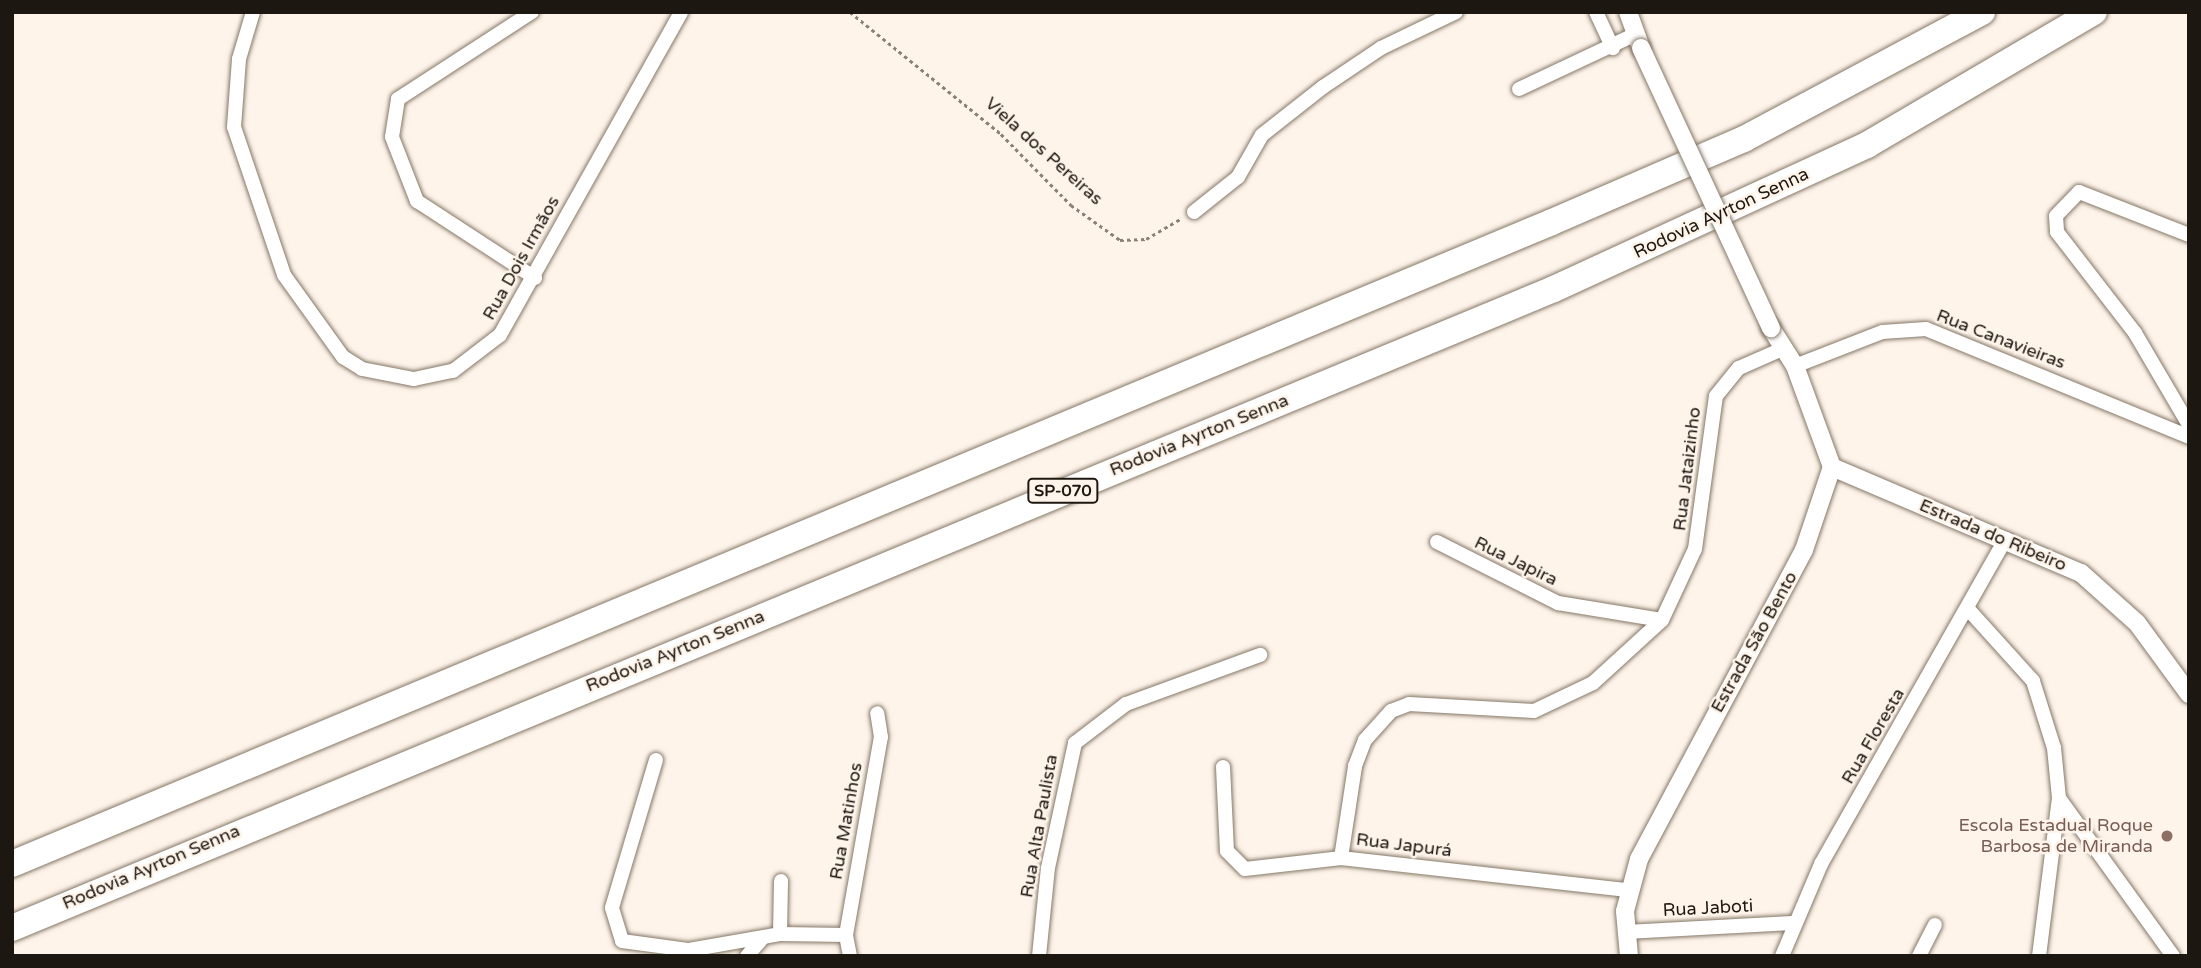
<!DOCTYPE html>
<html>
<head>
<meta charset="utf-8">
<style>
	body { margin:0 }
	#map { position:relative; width:2201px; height:968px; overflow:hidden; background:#fef4ea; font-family:"Varela Round",sans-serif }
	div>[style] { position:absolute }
	.path>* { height:2.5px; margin-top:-1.25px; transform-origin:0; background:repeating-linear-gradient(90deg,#8a827a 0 3.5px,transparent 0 7px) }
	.roads { filter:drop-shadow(0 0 2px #857767) drop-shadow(0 0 2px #857767) }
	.minor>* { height:14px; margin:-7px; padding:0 7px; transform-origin:7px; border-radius:7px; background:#fff }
	.tertiary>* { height:18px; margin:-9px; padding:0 9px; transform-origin:9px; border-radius:9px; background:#fff }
	.motorway>* { height:26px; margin:-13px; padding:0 13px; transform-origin:13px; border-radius:13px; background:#fff }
	.bridges { filter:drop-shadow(0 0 2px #857767) drop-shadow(0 0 2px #857767) }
	.tertiary-bridge>* { height:18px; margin:-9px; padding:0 9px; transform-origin:9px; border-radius:9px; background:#fff }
	.dots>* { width:19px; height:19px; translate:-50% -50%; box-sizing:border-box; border:4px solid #fef4ea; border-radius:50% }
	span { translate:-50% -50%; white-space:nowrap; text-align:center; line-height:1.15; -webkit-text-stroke:5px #fef4ea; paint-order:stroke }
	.shield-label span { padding:2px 5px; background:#fef4ea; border:2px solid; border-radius:5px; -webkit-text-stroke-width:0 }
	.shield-label { font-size:16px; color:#1d1711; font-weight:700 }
	.street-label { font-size:18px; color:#1d1711 }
	.education-label { font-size:18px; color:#785e54 }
	.right { translate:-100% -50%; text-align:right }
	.frame { position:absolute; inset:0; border:14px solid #1d1711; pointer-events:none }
</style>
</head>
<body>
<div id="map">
	<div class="path">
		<i style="left:850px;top:12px;width:194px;rotate:38.9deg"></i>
		<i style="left:1001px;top:134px;width:100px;rotate:45.4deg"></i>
		<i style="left:1071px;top:205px;width:60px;rotate:35.5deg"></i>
		<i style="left:1120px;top:240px;width:26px;rotate:-2deg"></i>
		<i style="left:1146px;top:239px;width:42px;rotate:-30.3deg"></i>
	</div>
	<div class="roads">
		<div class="minor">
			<i style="left:253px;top:12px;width:49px;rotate:106.6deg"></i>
			<i style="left:239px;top:59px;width:68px;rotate:94.2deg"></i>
			<i style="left:234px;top:127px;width:156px;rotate:71.3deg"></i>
			<i style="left:284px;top:275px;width:101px;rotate:54.3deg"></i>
			<i style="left:343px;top:357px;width:22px;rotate:32deg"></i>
			<i style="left:362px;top:369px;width:53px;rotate:10.9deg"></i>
			<i style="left:414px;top:379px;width:40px;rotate:-12deg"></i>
			<i style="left:453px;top:371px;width:59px;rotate:-37.5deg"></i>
			<i style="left:500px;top:335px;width:370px;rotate:-60.7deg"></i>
			<i style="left:532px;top:12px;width:160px;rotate:147deg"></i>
			<i style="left:398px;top:99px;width:38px;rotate:99deg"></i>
			<i style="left:392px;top:137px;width:69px;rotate:68.7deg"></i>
			<i style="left:417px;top:201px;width:141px;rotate:33.1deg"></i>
			<i style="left:1596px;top:12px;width:40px;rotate:65deg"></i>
			<i style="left:1519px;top:89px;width:129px;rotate:-25.2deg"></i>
			<i style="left:1194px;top:212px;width:56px;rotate:-38.5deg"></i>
			<i style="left:1238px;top:177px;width:48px;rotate:-60.3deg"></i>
			<i style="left:1262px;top:135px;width:78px;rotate:-38.2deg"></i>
			<i style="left:1323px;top:87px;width:70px;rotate:-33.9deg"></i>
			<i style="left:1381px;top:48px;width:83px;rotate:-25.6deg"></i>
			<i style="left:2189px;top:235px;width:118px;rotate:-158.6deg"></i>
			<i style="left:2079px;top:192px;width:33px;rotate:134deg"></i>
			<i style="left:2056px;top:216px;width:16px;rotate:86deg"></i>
			<i style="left:2057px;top:232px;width:128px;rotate:52.3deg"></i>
			<i style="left:2135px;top:333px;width:107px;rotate:59.6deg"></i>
			<i style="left:1795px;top:366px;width:93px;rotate:-21.3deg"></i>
			<i style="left:1882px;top:332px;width:44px;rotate:-3.9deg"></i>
			<i style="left:1926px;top:329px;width:284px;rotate:22.3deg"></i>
			<i style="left:1437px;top:542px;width:136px;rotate:26.8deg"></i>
			<i style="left:1558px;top:603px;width:105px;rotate:9.3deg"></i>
			<i style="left:1968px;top:609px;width:97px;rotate:47.9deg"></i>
			<i style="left:2033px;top:681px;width:70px;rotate:72.6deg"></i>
			<i style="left:2054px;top:748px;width:50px;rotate:84.3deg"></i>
			<i style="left:2059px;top:798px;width:159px;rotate:97.2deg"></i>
			<i style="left:656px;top:760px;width:154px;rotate:106.6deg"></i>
			<i style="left:612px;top:908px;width:34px;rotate:73deg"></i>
			<i style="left:622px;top:941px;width:68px;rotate:7.7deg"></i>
			<i style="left:689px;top:950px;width:92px;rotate:-10deg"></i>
			<i style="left:780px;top:934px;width:66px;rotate:0.9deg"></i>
			<i style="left:1223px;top:767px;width:84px;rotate:87.3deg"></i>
			<i style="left:1227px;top:851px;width:25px;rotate:45deg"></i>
			<i style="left:1245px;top:869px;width:97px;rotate:-6.5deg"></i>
			<i style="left:1341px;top:858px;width:288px;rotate:6.4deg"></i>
			<i style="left:2059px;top:798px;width:195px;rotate:54.2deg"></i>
			<i style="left:1341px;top:858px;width:93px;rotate:-81.3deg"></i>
			<i style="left:1355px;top:766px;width:28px;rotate:-69deg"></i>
			<i style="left:1365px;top:740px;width:39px;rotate:-48deg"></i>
			<i style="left:1391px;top:711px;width:19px;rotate:-21deg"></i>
			<i style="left:1409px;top:704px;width:125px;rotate:3.2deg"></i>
			<i style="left:1534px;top:711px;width:65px;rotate:-25.4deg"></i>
			<i style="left:1593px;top:683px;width:93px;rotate:-42.4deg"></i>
			<i style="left:1662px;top:620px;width:78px;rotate:-65.1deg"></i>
			<i style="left:1695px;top:549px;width:154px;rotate:-82.2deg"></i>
			<i style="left:1716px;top:396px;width:36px;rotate:-51deg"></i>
			<i style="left:1739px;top:368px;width:47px;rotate:-23.8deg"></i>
			<i style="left:1626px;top:932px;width:166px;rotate:-3.1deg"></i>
			<i style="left:780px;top:934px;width:53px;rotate:-88.9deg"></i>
			<i style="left:747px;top:956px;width:23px;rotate:-49deg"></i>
			<i style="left:850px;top:956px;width:21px;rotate:-101deg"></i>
			<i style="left:846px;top:935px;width:201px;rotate:-80deg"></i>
			<i style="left:881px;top:737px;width:24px;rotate:-99deg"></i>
			<i style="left:1039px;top:956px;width:88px;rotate:-84.2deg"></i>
			<i style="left:1048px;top:868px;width:128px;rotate:-77.8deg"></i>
			<i style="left:1075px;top:743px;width:64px;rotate:-37.4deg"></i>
			<i style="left:1126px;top:704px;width:143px;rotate:-20.1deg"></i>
			<i style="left:1782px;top:956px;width:100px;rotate:-67deg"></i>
			<i style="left:1821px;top:864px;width:374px;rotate:-60.4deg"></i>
			<i style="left:1919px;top:956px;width:35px;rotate:-63deg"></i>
		</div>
		<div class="tertiary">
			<i style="left:1628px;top:12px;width:38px;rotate:70deg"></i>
			<i style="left:1832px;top:467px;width:271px;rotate:23.1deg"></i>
			<i style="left:2081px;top:573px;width:75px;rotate:41.8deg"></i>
			<i style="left:2137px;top:623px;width:88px;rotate:53.8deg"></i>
			<i style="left:1629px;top:956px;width:45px;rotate:-95.1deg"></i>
			<i style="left:1625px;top:911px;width:54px;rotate:-74.9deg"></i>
			<i style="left:1639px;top:859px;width:350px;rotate:-61.9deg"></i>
			<i style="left:1804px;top:550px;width:88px;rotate:-71.4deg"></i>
			<i style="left:1832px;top:467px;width:108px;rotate:-110.1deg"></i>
			<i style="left:1795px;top:366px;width:45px;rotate:-122.3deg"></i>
		</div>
		<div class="motorway">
			<i style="left:12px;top:864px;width:1668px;rotate:-22.63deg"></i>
			<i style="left:1552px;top:222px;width:209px;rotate:-23.4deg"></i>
			<i style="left:1744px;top:139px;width:270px;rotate:-28.1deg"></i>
			<i style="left:12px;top:928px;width:1669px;rotate:-22.51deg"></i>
			<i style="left:1554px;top:289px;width:345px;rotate:-24.7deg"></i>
			<i style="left:1867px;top:145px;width:263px;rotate:-30.4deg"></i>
		</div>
	</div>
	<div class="bridges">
		<div class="tertiary-bridge">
			<i style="left:1641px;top:48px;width:309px;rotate:65.1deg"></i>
		</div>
	</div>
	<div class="dots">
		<i style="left:2167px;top:836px;background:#8d6e63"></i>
	</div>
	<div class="shield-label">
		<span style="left:1063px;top:491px">SP-070</span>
	</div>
	<div class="street-label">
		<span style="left:1044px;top:151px;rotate:42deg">Viela dos Pereiras</span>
		<span style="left:1721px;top:213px;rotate:-25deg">Rodovia Ayrton Senna</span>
		<span style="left:521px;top:258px;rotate:-61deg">Rua Dois Irmãos</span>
		<span style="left:2001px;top:339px;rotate:21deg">Rua Canavieiras</span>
		<span style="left:1199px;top:435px;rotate:-22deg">Rodovia Ayrton Senna</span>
		<span style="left:1687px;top:469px;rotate:-83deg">Rua Jataizinho</span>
		<span style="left:1993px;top:535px;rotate:23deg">Estrada do Ribeiro</span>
		<span style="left:1516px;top:561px;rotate:26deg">Rua Japira</span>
		<span style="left:1754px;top:642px;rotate:-61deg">Estrada São Bento</span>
		<span style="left:675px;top:651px;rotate:-22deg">Rodovia Ayrton Senna</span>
		<span style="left:1873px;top:736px;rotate:-60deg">Rua Floresta</span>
		<span style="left:846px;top:821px;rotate:-80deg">Rua Matinhos</span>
		<span style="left:1039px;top:826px;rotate:-80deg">Rua Alta Paulista</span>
		<span style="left:1404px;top:845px;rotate:7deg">Rua Japurá</span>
		<span style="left:151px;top:867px;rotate:-23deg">Rodovia Ayrton Senna</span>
		<span style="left:1708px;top:908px;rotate:-3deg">Rua Jaboti</span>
	</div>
	<div class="education-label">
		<span class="right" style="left:2153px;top:836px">Escola Estadual Roque<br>Barbosa de Miranda</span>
	</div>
	<div class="frame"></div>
</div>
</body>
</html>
